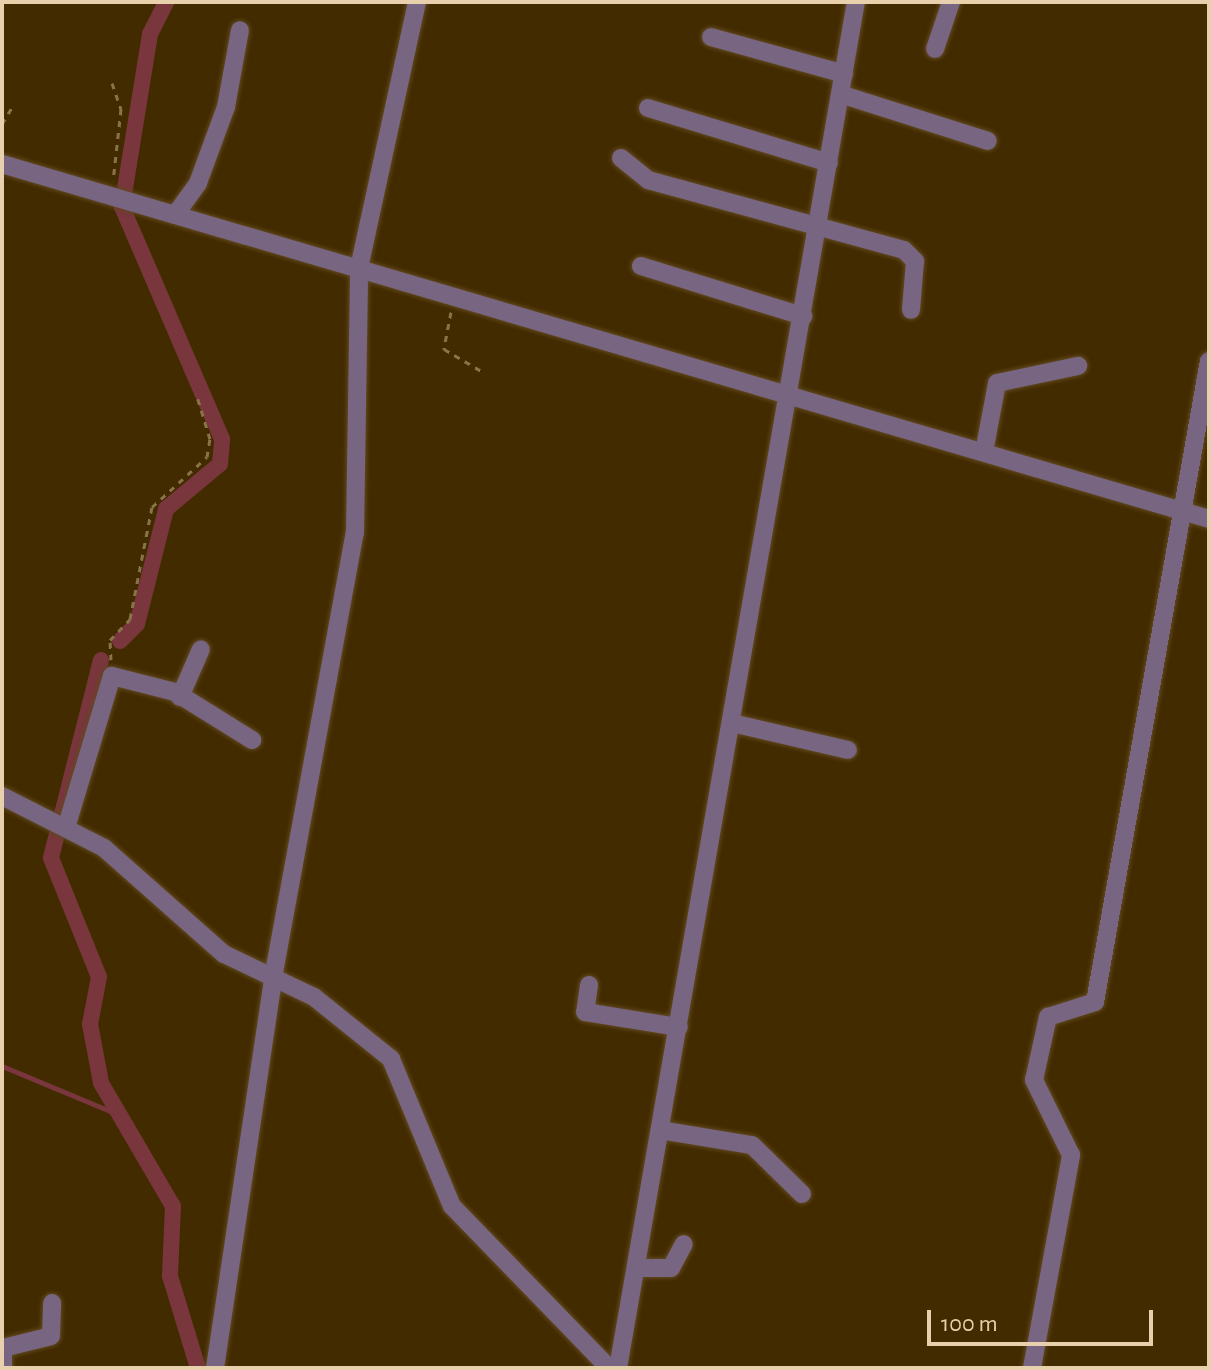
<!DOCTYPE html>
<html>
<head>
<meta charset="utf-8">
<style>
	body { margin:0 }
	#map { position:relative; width:1211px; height:1370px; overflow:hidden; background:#432b00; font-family:"Alegreya Sans",sans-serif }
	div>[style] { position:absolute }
	.stream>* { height:5px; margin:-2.5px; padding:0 2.5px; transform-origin:2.5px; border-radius:2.5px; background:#79363d }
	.canal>* { height:16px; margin:-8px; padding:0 8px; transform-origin:8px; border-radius:8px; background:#79363d }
	.path>* { height:3px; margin-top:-1.5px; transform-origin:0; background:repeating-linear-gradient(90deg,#8a724a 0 6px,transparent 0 12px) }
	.roads { filter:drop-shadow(0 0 2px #61491f) drop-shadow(0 0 2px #61491f) }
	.minor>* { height:18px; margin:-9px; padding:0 9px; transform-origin:9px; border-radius:9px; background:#786581 }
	span { translate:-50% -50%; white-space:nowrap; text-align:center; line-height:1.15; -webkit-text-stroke:7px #432b00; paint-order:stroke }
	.frame { position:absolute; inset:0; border:4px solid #e9d0ad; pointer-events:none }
	.scale { position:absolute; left:927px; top:1310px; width:226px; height:36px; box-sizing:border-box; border:4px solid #e9d0ad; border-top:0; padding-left:10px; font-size:24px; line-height:28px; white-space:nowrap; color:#e9d0ad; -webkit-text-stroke:6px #432b00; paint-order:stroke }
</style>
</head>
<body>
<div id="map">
	<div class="stream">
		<i style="left:2px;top:1066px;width:128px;rotate:22.6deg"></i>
	</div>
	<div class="canal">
		<i style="left:120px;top:641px;width:24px;rotate:-45deg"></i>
		<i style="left:137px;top:624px;width:119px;rotate:-75.8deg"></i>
		<i style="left:166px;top:509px;width:70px;rotate:-39.8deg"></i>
		<i style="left:220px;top:464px;width:25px;rotate:-85deg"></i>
		<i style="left:222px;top:439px;width:253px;rotate:-113.3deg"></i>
		<i style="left:122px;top:207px;width:175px;rotate:-80.8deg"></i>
		<i style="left:150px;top:34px;width:36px;rotate:-63deg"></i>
		<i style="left:101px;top:660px;width:204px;rotate:104.2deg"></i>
		<i style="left:51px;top:858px;width:128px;rotate:68deg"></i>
		<i style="left:99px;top:977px;width:48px;rotate:100.8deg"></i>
		<i style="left:90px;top:1024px;width:60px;rotate:79.4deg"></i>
		<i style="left:101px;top:1083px;width:143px;rotate:59.7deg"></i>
		<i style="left:173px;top:1206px;width:70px;rotate:92.5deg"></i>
		<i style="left:170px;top:1276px;width:96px;rotate:73.1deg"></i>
	</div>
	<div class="path">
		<i style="left:112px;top:83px;width:28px;rotate:71deg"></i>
		<i style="left:121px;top:109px;width:72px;rotate:96.3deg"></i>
		<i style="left:2px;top:124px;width:23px;rotate:-59deg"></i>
		<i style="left:451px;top:312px;width:38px;rotate:101deg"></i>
		<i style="left:444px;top:349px;width:45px;rotate:30.5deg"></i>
		<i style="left:111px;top:660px;width:20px;rotate:-93deg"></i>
		<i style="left:110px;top:640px;width:29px;rotate:-46deg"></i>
		<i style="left:130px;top:619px;width:114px;rotate:-78.9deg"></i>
		<i style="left:152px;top:507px;width:74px;rotate:-42.3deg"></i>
		<i style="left:207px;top:457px;width:18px;rotate:-81deg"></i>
		<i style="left:210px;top:439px;width:48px;rotate:-106.9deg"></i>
	</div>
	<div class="roads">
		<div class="minor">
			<i style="left:711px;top:37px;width:138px;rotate:15.5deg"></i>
			<i style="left:935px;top:49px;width:50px;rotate:-71.2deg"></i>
			<i style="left:840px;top:94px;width:155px;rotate:17.6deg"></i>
			<i style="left:648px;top:108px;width:189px;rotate:16.9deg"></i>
			<i style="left:621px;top:158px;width:35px;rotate:39deg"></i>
			<i style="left:648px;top:180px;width:265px;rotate:15.3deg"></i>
			<i style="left:904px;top:250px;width:16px;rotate:45deg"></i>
			<i style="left:915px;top:261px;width:49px;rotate:94.7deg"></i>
			<i style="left:2px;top:164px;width:1258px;rotate:16.39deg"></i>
			<i style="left:175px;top:215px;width:39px;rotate:-54deg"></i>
			<i style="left:198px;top:183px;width:81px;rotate:-69.8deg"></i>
			<i style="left:226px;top:107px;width:78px;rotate:-79.7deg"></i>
			<i style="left:641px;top:266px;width:170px;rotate:17.2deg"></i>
			<i style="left:984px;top:452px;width:70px;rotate:-79.3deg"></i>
			<i style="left:997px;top:383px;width:83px;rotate:-11.9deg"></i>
			<i style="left:180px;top:697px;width:52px;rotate:-66.4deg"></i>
			<i style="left:732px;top:723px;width:119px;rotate:13.1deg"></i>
			<i style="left:2px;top:796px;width:114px;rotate:27deg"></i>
			<i style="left:104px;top:848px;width:160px;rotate:41.5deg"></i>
			<i style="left:224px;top:954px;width:100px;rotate:25.5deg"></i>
			<i style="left:314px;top:997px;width:99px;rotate:38.8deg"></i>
			<i style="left:391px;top:1059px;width:159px;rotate:67.5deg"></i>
			<i style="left:452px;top:1206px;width:226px;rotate:45.9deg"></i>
			<i style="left:66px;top:828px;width:159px;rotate:-73.2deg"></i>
			<i style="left:112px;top:676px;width:65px;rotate:14.3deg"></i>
			<i style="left:175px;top:692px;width:91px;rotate:31.9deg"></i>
			<i style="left:589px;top:985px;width:27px;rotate:98deg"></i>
			<i style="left:585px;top:1012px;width:95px;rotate:9.1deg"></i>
			<i style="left:660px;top:1130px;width:93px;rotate:9.3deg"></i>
			<i style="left:752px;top:1145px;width:70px;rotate:44.4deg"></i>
			<i style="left:637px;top:1268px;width:34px"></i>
			<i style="left:671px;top:1268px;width:27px;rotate:-62deg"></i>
			<i style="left:3px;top:1368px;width:20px;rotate:-90deg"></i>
			<i style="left:3px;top:1348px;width:49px;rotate:-14deg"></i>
			<i style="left:51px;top:1336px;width:33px;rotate:-88deg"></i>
			<i style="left:215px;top:1368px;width:394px;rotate:-81.5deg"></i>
			<i style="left:273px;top:978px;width:452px;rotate:-79.6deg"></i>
			<i style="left:355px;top:533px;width:265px;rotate:-89.1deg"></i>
			<i style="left:359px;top:268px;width:272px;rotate:-77.7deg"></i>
			<i style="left:618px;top:1368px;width:1387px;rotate:-80.12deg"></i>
			<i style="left:1032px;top:1368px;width:217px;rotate:-79.6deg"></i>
			<i style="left:1071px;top:1155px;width:84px;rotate:-116.3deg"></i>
			<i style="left:1034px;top:1080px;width:65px;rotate:-77.5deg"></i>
			<i style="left:1048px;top:1017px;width:49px;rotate:-17.7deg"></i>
			<i style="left:1095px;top:1002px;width:651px;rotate:-79.92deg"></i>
		</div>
	</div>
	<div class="frame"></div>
	<div class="scale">100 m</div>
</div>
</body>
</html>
